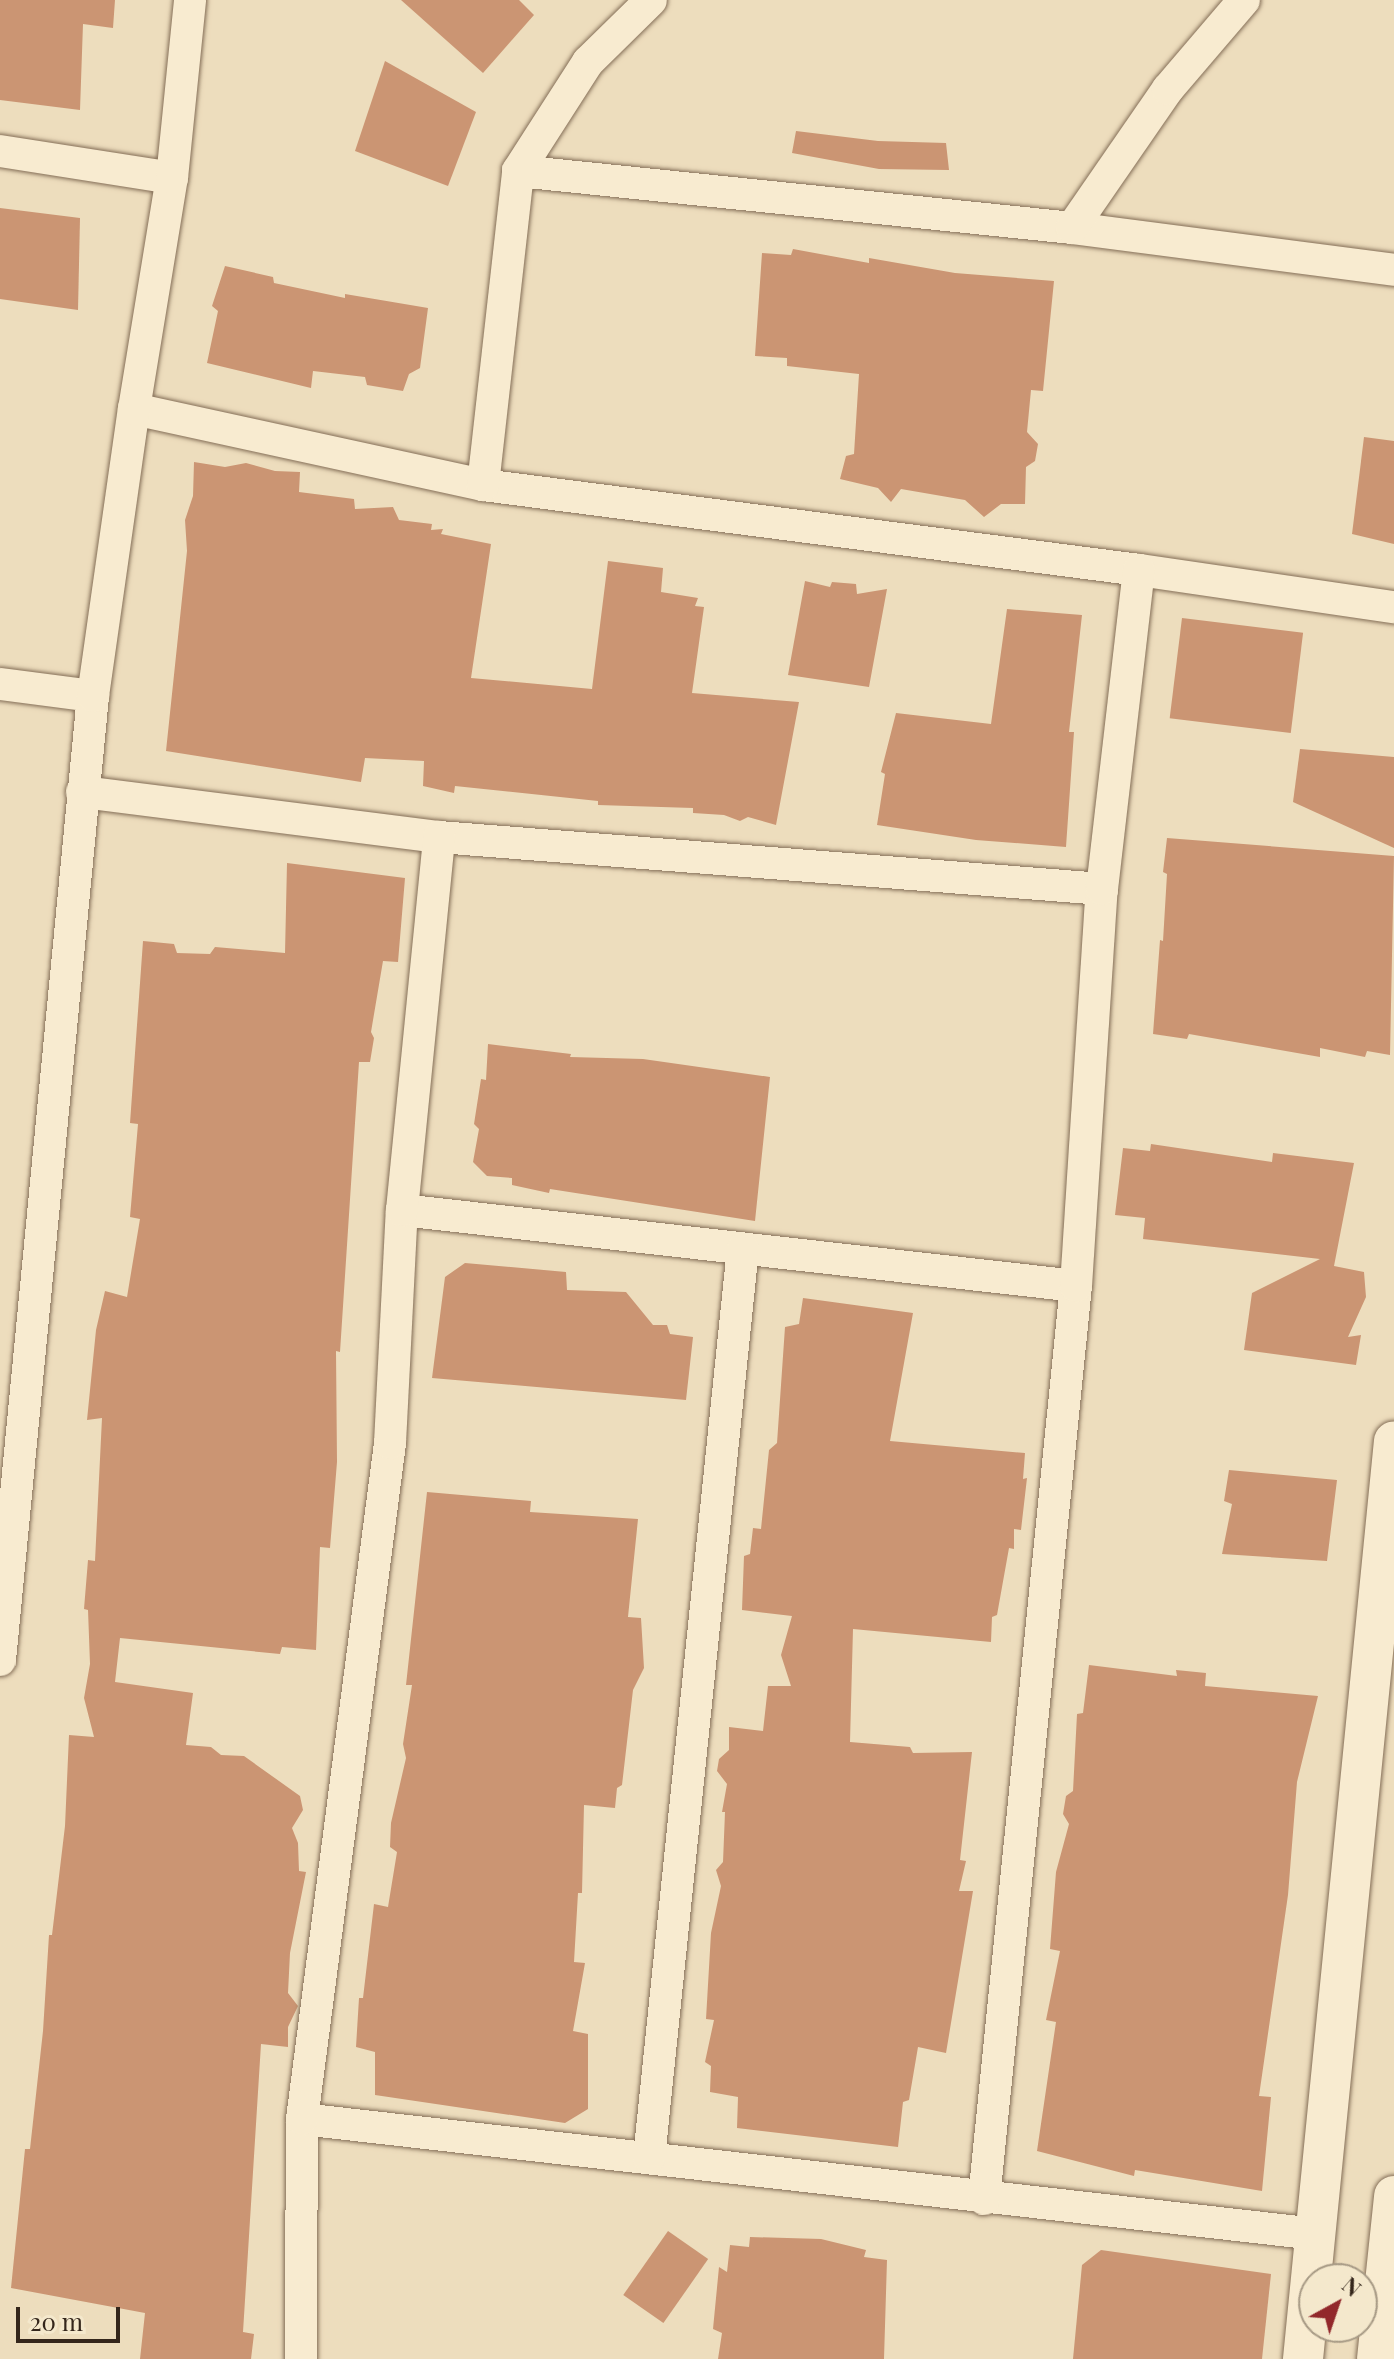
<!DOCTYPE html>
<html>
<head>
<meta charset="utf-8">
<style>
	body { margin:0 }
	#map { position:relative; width:1394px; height:2359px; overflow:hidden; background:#edddbd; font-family:"Playfair Display",serif }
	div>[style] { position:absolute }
	.building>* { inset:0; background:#cb9573; transform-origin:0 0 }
	.roads { filter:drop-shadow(0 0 2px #846e57) drop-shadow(0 0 2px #846e57) }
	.minor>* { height:32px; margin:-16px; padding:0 16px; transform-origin:16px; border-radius:16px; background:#f8ebd0 }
	.tertiary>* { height:40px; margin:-20px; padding:0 20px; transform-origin:20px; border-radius:20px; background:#f8ebd0 }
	span { translate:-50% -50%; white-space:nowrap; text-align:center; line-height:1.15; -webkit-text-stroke:6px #f4e8cc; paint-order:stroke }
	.north { position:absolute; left:1298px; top:2263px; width:80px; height:80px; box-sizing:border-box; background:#f4e8cc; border:2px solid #a79a85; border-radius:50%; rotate:40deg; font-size:22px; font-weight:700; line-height:32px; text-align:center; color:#34261b }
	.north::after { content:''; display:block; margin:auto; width:28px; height:36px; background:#92282b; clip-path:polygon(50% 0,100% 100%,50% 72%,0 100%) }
	.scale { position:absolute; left:16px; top:2307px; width:104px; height:36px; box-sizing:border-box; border:4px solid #34261b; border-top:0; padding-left:10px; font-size:24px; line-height:28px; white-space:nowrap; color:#34261b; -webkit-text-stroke:6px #f4e8cc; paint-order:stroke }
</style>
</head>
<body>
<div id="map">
	<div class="building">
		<i style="clip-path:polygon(0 0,115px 0,113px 28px,83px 24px,80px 110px,0 100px)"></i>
		<i style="clip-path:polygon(401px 0,519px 0,534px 15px,483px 73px)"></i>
		<i style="clip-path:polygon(385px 61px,476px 112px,448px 186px,355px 151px)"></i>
		<i style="clip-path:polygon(796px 131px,878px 141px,946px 143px,949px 170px,879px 169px,792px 153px)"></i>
		<i style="clip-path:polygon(0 208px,80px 218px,78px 310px,0 299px)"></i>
		<i style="clip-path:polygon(793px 249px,869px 263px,869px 258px,955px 273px,1054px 281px,1043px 391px,1031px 390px,1027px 432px,1038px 444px,1035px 461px,1026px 467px,1025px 504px,1001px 504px,984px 517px,965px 500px,901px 489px,891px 502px,878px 488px,840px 479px,846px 456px,854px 454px,859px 374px,787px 366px,787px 358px,755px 356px,762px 253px,791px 255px)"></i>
		<i style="clip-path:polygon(225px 266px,273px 277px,274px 283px,345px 298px,345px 294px,428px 308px,420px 368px,409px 374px,403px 391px,367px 385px,365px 377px,313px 371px,311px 388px,207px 363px,218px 311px,212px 306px)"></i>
		<i style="clip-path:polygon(1364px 437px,1394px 441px,1394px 544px,1352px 534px)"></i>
		<i style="clip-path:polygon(194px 462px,225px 467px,246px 463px,275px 471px,300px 472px,299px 492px,354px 499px,355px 509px,393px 507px,399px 520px,432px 524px,431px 530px,443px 529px,441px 534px,491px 544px,471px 678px,592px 689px,608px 561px,663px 568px,661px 592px,698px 598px,695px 606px,704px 607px,692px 693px,799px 702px,776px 825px,748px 817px,740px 821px,724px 815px,693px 813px,693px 808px,598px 805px,598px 801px,455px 786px,454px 793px,423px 786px,424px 761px,365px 758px,361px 782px,166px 751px,187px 551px,185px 520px,193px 496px)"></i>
		<i style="clip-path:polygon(805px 581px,830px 587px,832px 582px,856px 584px,857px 594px,887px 589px,869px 687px,788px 675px)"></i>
		<i style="clip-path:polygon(1007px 609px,1082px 615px,1069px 732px,1074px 732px,1066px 847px,976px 840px,877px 825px,885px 774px,881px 772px,896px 713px,991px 724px)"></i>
		<i style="left:1182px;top:618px;width:122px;height:101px;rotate:7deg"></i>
		<i style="clip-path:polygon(1300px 749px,1394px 757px,1394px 848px,1293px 802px)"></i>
		<i style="clip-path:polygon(1167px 838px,1394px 856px,1390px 1055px,1367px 1051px,1365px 1057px,1320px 1048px,1320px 1057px,1189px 1034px,1187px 1039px,1153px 1034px,1160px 940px,1163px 941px,1167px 874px,1163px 872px)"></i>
		<i style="clip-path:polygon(287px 863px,405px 878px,398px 962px,383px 961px,371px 1032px,374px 1038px,370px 1062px,359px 1062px,340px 1352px,336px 1351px,337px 1462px,330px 1548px,320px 1547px,316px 1650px,282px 1647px,280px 1654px,120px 1638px,115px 1682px,193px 1693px,186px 1745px,211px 1747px,221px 1755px,244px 1756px,300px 1796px,303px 1810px,292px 1828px,298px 1843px,299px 1871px,306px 1872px,290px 1953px,288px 1993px,298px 2006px,288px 2027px,288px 2047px,261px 2044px,243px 2332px,254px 2334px,251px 2359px,140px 2359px,145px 2313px,11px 2288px,25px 2149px,30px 2149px,43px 2031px,49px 1935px,52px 1935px,65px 1826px,69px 1735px,94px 1737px,84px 1698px,90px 1664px,88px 1610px,84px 1609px,88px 1560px,95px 1561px,102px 1418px,87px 1420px,96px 1330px,105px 1291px,127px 1297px,140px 1219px,130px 1217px,138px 1124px,130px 1123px,143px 941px,174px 944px,177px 953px,210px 954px,215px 947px,285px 953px)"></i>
		<i style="clip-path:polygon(488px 1044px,571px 1054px,570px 1057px,643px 1059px,770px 1077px,755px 1221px,550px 1189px,549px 1193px,512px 1185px,512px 1178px,487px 1176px,473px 1162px,479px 1129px,474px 1124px,481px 1079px,486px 1080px)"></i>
		<i style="clip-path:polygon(1151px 1144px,1272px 1162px,1273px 1153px,1354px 1163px,1334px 1266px,1364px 1272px,1366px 1297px,1348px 1337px,1361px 1335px,1356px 1365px,1244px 1350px,1252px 1293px,1320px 1259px,1143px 1239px,1145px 1218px,1115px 1215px,1123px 1148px,1150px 1151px)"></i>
		<i style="clip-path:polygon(465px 1263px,566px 1272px,567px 1290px,626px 1292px,653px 1325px,667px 1325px,670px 1334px,693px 1337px,686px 1400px,432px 1378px,445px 1277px)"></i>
		<i style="clip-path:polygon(803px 1298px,913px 1313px,890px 1441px,1025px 1453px,1023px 1479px,1027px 1478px,1021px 1530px,1014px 1529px,1014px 1549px,1009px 1548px,997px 1615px,992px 1617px,991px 1642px,853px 1629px,850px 1742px,910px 1747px,913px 1753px,972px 1752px,960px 1860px,966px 1861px,959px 1891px,973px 1891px,946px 2053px,918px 2047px,909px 2100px,903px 2102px,898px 2147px,737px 2128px,738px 2097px,710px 2092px,711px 2066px,705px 2062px,714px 2020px,706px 2019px,711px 1933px,721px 1886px,716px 1870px,723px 1862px,725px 1812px,722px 1812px,727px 1784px,717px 1771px,719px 1759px,729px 1750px,729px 1727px,763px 1731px,768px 1686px,791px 1686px,781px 1655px,792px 1616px,742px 1610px,744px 1556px,750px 1554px,753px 1528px,761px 1529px,769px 1450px,777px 1443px,785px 1327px,799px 1324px)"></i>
		<i style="clip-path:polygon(1229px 1470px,1337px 1480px,1327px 1561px,1222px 1554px,1232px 1504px,1224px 1501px)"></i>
		<i style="clip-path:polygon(427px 1492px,531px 1501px,530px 1512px,638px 1519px,628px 1617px,641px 1618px,644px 1668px,633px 1690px,622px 1785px,617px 1788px,615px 1808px,584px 1805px,582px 1893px,578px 1893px,574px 1962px,585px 1963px,573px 2031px,588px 2034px,588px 2109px,565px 2123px,375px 2095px,375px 2052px,356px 2047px,359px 1998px,363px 1998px,374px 1904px,388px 1907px,397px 1852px,390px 1847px,391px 1823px,406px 1758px,403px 1744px,412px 1685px,406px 1685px)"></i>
		<i style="clip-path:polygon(1089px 1665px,1177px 1676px,1176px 1670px,1206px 1673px,1205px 1686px,1318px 1696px,1297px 1782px,1288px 1895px,1259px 2096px,1271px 2097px,1262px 2191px,1135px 2170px,1134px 2176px,1037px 2151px,1056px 2022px,1046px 2020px,1060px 1951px,1050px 1949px,1056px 1872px,1069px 1824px,1063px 1814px,1066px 1796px,1073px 1791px,1077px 1714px,1083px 1713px)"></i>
		<i style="left:668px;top:2231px;width:49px;height:78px;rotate:35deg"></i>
		<i style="clip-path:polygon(750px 2237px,821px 2239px,866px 2250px,864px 2257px,887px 2260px,884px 2359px,718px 2359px,722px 2333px,713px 2329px,719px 2267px,727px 2272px,730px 2245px,749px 2247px)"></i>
		<i style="clip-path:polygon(1101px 2250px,1271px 2274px,1262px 2359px,1073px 2359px,1082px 2265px)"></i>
	</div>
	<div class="roads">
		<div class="minor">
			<i style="left:0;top:151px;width:174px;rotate:8.9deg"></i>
			<i style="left:518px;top:171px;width:557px;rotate:5.87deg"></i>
			<i style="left:1072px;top:228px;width:325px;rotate:7.4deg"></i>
			<i style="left:1072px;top:228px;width:169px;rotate:-55.4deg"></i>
			<i style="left:1168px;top:89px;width:117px;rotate:-49.5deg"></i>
			<i style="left:134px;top:409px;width:357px;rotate:12.3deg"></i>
			<i style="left:483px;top:485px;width:661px;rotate:7.38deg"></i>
			<i style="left:1139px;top:570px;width:258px;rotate:8.3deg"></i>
			<i style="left:483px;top:485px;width:316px;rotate:-83.6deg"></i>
			<i style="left:518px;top:171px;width:130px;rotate:-57.3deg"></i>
			<i style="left:588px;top:62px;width:88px;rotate:-44.5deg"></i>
			<i style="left:0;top:684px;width:94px;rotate:7.4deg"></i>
			<i style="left:82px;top:792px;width:360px;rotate:7.2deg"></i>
			<i style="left:439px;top:837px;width:665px;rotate:4.48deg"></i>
			<i style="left:402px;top:1210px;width:678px;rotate:6.43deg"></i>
			<i style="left:0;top:1660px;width:968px;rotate:-84.49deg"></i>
			<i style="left:93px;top:696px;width:290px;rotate:-81.9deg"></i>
			<i style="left:134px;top:409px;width:234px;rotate:-80.7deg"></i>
			<i style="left:172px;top:178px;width:179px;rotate:-84.2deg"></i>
			<i style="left:302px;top:2119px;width:1021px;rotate:6.47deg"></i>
			<i style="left:649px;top:2158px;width:914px;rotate:-84.1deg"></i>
			<i style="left:984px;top:2199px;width:918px;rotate:-84.25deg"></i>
			<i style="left:1076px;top:1286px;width:398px;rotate:-86.3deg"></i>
			<i style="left:1102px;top:889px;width:321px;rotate:-83.4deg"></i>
			<i style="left:301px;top:2359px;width:240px;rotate:-89.8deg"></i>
			<i style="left:302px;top:2119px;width:682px;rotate:-82.58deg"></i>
			<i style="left:390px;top:1443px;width:233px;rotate:-87.1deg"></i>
			<i style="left:402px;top:1210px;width:375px;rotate:-84.3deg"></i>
		</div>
		<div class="tertiary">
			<i style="left:1303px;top:2359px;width:922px;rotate:-84.34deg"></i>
			<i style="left:1377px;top:2359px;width:164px;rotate:-84deg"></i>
		</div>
	</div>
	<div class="north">N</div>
	<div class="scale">20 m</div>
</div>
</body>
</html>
